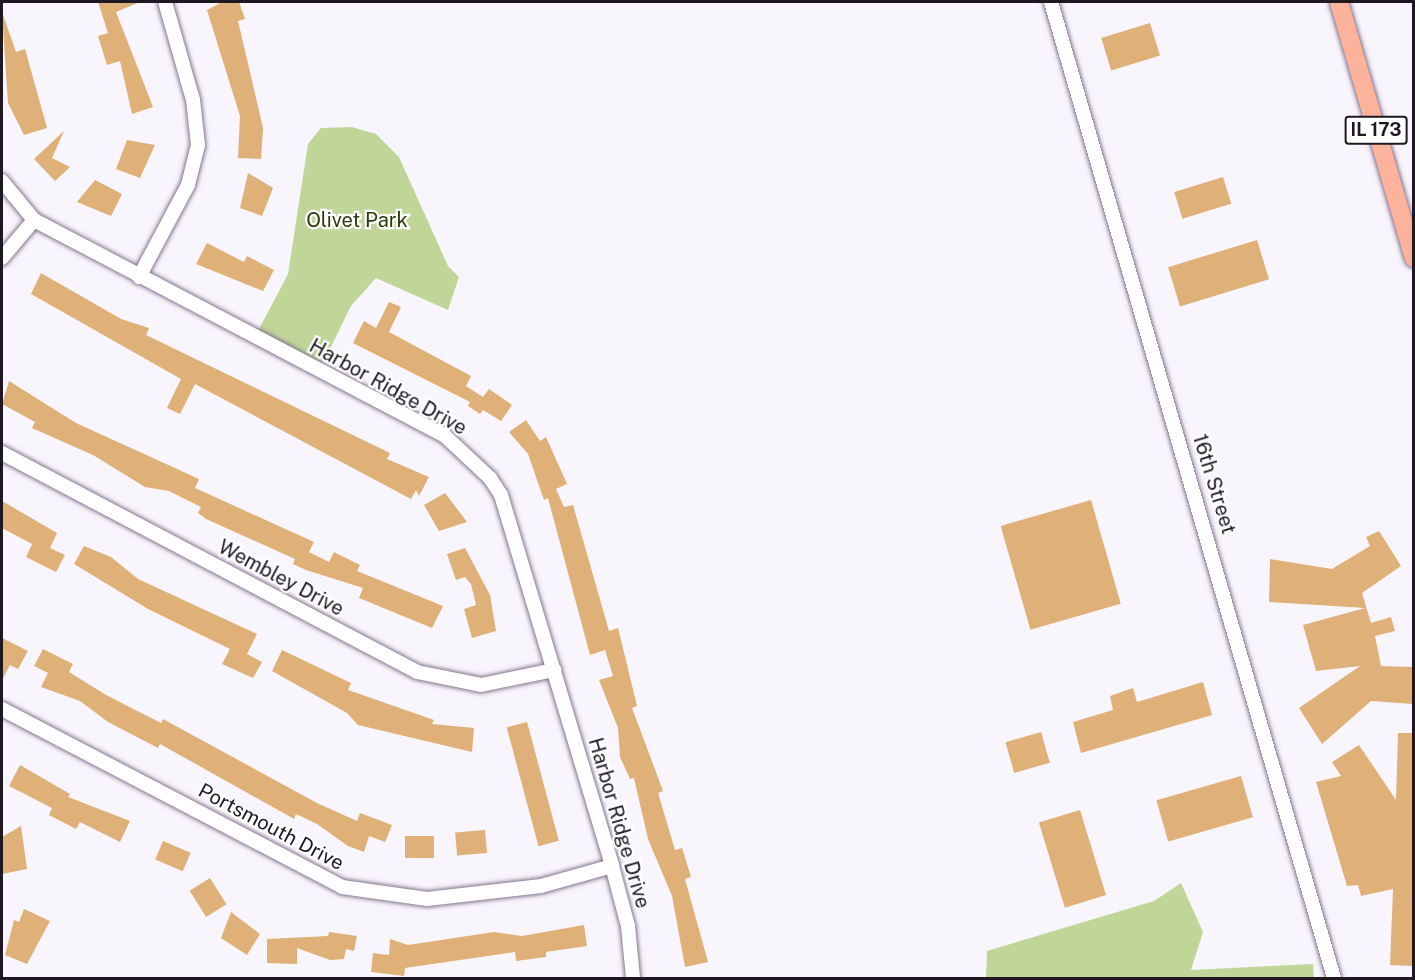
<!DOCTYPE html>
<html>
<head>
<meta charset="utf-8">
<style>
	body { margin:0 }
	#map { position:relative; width:1415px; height:980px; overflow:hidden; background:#f9f5fc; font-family:"Public Sans",sans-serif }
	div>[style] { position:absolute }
	.green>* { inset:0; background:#bfd698 }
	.building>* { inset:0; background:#dfb078; transform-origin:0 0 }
	.roads { filter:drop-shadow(0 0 2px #857590) drop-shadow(0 0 2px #857590) }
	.minor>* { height:14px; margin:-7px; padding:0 7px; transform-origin:7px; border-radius:7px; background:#fff }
	.major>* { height:18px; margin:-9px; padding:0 9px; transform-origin:9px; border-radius:9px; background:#fdb39b }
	span { translate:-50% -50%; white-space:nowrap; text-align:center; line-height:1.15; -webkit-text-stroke:4.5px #fff; paint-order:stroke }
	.shield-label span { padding:2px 4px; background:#fff; border:2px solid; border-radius:4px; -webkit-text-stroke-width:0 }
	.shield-label { font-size:18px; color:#1f1823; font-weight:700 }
	.park-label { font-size:20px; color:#2c3908 }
	.street-label { font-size:20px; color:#1f1823 }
	.frame { position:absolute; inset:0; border:3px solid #1f1823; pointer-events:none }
</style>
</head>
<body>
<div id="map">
	<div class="green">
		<i style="clip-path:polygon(352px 127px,376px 134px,399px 157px,448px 266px,459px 277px,448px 310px,376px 278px,351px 306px,323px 363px,258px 331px,288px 274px,308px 144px,321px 128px)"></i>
		<i style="clip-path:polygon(1181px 883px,1203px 932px,1191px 970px,1313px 964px,1314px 978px,986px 978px,987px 951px,1154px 901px)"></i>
	</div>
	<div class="building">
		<i style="clip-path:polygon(98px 2px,140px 2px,116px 12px,153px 107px,132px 114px,120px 61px,107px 65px,98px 36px,108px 33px)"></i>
		<i style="clip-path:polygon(222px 2px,239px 2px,245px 19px,238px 21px,263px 128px,261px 159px,238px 158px,240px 116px,207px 10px)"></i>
		<i style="clip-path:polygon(2px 12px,16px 52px,25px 49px,47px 128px,24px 135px,8px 103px)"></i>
		<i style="left:1150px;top:23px;width:34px;height:51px;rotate:73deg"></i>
		<i style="clip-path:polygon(64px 131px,52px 158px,70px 167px,55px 181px,34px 159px)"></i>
		<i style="clip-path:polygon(127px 140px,155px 145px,140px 178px,116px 169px)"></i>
		<i style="clip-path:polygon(248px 173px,273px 188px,262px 216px,240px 208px)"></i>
		<i style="left:1223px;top:177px;width:28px;height:51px;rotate:73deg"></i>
		<i style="clip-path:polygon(95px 180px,122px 194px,111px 216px,77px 202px)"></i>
		<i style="left:1257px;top:240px;width:41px;height:93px;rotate:73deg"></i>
		<i style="clip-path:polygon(207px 243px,244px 262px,247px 256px,274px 270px,263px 291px,196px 264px)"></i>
		<i style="clip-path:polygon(41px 273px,121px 319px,149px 328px,146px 335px,390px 453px,387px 459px,429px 477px,419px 496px,416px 490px,411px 499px,195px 384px,180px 414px,167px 408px,181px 379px,31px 294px)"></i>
		<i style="clip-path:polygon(389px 302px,401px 307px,389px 332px,471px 376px,466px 386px,483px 397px,489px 389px,512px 405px,501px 421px,483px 410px,480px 414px,468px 406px,470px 402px,353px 343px,364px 321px,376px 328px)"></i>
		<i style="clip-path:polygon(9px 381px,76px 423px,199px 479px,195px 488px,314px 542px,309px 552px,329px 562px,334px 552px,360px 565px,357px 571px,443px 606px,432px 628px,359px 598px,363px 588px,306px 570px,293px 564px,295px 559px,206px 519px,198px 513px,201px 507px,169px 491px,145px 487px,93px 455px,32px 428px,35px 422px,2px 404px)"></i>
		<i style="clip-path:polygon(526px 420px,540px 441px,546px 437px,567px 484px,556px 489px,564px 507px,573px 505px,609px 631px,618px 628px,637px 706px,632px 708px,663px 791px,658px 793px,675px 850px,682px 848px,691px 877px,685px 879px,708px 962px,685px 967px,672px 896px,648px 839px,634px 778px,630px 779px,620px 757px,618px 728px,599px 680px,613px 676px,605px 650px,590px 655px,548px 498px,544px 500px,528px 454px,509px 432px)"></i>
		<i style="clip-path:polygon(445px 493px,467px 522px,439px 531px,424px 505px)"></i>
		<i style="left:1091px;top:500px;width:108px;height:94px;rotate:74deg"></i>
		<i style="clip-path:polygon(2px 501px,57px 533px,50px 548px,65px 555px,56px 572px,26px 557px,32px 544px,2px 528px)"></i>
		<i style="clip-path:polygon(1379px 531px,1401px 566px,1362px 593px,1371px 623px,1391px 617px,1395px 631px,1375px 636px,1381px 666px,1413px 667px,1413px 704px,1371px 701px,1322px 744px,1299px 708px,1360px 666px,1316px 671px,1303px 625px,1365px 608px,1269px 602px,1270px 559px,1332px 569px,1370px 546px,1366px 537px)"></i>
		<i style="clip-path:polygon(84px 546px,111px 557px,138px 579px,257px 634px,247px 654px,262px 662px,253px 678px,222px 664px,230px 649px,148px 609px,74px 564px)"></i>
		<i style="clip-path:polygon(465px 548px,490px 595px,496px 631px,472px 638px,464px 609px,476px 605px,471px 584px,465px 577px,456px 580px,447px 554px)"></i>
		<i style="clip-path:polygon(2px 638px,28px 651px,18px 669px,10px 665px,2px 680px)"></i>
		<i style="clip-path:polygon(43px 649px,73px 664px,69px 672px,106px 695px,161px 723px,163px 719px,317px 803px,357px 821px,360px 813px,392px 825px,385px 842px,369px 836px,364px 852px,348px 846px,317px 824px,296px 814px,294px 819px,160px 744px,158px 748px,108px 722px,80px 701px,41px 687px,48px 673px,34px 666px)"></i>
		<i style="clip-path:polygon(282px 650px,351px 683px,348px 690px,434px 720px,432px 724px,474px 728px,472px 752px,358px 725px,347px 713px,272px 671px)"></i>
		<i style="clip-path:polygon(1203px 682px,1212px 715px,1081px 753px,1073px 722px,1113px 710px,1110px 696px,1133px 688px,1137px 702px)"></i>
		<i style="left:527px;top:722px;width:123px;height:21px;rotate:75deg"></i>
		<i style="left:1041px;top:732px;width:32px;height:37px;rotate:74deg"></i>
		<i style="clip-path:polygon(1398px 733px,1413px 733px,1413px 966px,1390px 965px,1393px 889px,1361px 896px,1358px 885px,1347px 886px,1316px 782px,1341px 776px,1332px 762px,1359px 745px,1396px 800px)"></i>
		<i style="clip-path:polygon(20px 765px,70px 794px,68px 797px,130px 821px,120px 842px,80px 822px,76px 829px,49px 815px,52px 808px,9px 786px)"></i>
		<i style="left:1241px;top:776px;width:43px;height:88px;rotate:74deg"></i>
		<i style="left:1080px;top:810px;width:89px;height:43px;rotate:73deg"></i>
		<i style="clip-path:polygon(21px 826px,27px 869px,2px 874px,2px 837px)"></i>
		<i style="left:485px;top:830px;width:23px;height:30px;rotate:85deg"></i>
		<i style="left:434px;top:836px;width:22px;height:29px;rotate:90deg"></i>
		<i style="left:163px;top:841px;width:30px;height:20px;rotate:23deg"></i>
		<i style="left:210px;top:878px;width:31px;height:24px;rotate:58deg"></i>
		<i style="clip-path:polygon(24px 909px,50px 921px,27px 964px,5px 955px,14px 920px,19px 922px)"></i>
		<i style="clip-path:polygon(231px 912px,260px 934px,247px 955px,221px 938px)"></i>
		<i style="clip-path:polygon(584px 925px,587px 946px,546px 952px,546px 957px,516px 961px,515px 952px,405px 968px,404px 976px,371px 972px,373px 953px,389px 955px,390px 939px,408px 945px,494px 932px,522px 936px)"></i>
		<i style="clip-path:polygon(329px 932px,357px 936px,354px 951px,346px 949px,344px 959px,330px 960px,297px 948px,297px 964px,267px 963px,267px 939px,328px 936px)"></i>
	</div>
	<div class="roads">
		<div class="minor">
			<i style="left:1051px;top:2px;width:1016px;rotate:73.83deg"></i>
			<i style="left:2px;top:181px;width:50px;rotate:50.6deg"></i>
			<i style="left:34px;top:220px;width:464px;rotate:27.7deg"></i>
			<i style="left:445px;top:436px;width:62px;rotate:43deg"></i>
			<i style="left:490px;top:478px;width:20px;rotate:57deg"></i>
			<i style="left:501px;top:495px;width:387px;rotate:73.3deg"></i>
			<i style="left:612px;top:866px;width:62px;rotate:75.1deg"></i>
			<i style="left:628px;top:926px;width:52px;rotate:84.5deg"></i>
			<i style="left:2px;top:258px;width:50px;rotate:-49.9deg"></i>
			<i style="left:139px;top:277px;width:104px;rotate:-62deg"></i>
			<i style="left:188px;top:185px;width:41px;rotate:-76deg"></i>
			<i style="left:198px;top:145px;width:45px;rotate:-96.3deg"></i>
			<i style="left:193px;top:100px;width:102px;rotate:-105.9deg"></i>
			<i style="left:2px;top:453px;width:469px;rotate:27.8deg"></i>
			<i style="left:417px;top:672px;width:65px;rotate:11.5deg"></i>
			<i style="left:481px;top:685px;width:75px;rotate:-11.6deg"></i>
			<i style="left:2px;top:709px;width:384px;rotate:27.6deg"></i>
			<i style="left:342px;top:887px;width:86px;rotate:8deg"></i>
			<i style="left:427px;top:899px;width:115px;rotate:-6.5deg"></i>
			<i style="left:541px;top:886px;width:74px;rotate:-15.7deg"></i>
		</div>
		<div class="major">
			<i style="left:1339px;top:2px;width:267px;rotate:73.7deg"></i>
		</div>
	</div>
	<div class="shield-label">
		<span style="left:1376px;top:130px">IL 173</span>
	</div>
	<div class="park-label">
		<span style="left:357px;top:220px">Olivet Park</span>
	</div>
	<div class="street-label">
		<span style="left:388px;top:387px;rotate:29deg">Harbor Ridge Drive</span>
		<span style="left:1214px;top:484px;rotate:73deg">16th Street</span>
		<span style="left:281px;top:578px;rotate:28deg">Wembley Drive</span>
		<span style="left:619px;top:823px;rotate:74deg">Harbor Ridge Drive</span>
		<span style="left:271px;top:827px;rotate:28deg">Portsmouth Drive</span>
	</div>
	<div class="frame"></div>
</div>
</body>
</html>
